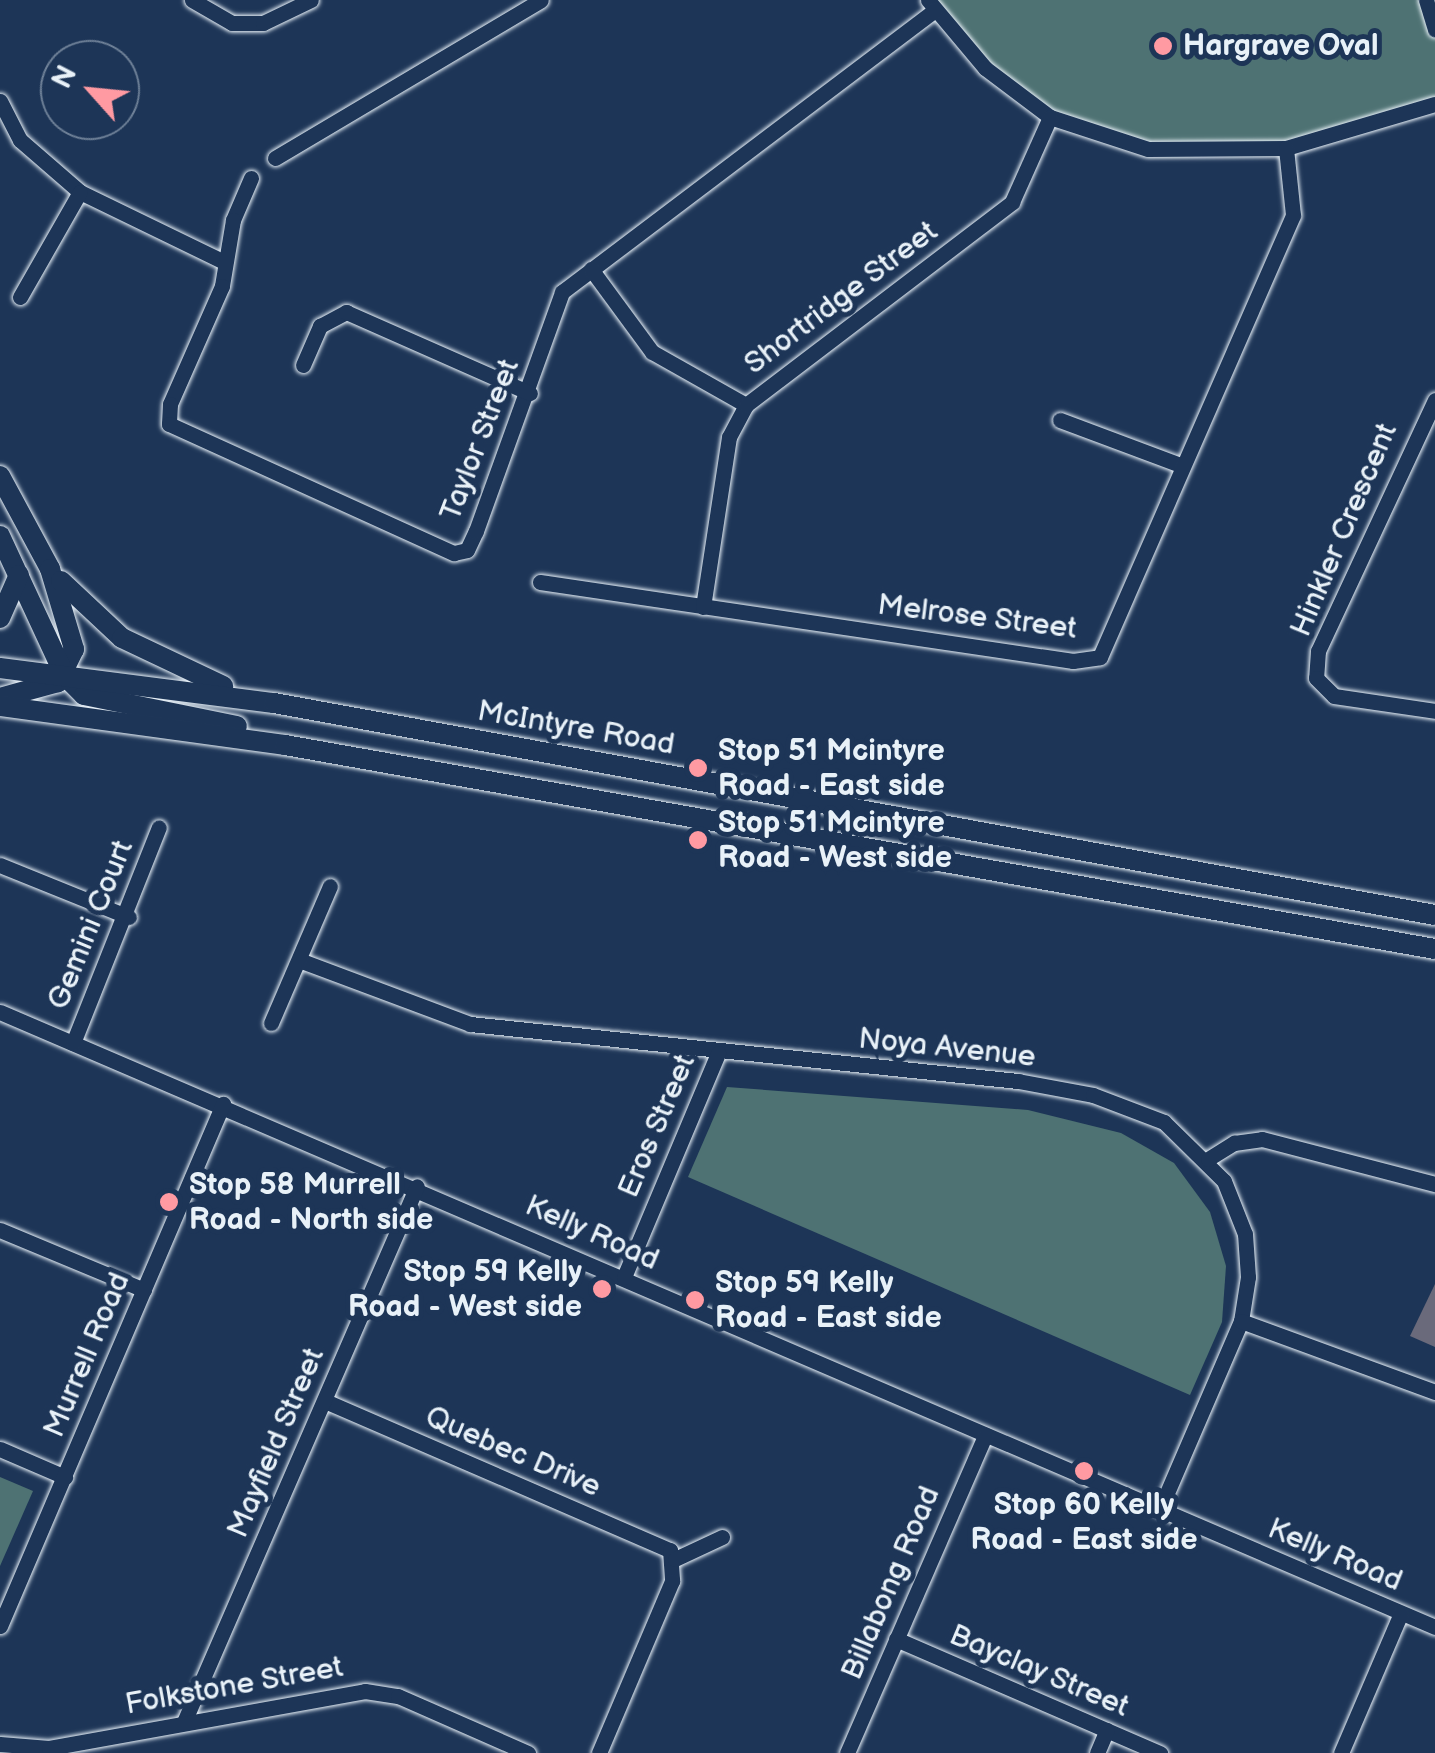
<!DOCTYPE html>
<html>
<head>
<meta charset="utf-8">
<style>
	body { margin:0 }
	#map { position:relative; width:1435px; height:1753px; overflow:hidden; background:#1d3557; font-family:"Balsamiq Sans",sans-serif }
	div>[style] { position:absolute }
	.green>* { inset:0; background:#4e7273 }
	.building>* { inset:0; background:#6a6a7b }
	.roads { filter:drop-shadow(0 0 2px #e8f1f8) drop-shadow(0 0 2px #e8f1f8) }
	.minor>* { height:15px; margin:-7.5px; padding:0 7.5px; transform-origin:7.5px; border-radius:7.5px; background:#1d3557 }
	.major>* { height:20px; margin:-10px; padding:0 10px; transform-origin:10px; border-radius:10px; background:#1d3557 }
	.dots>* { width:28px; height:28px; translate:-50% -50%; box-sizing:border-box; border:5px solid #1d3557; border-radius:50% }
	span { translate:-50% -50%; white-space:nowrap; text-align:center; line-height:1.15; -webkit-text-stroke:10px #1d3557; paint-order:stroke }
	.poi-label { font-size:30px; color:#e8f1f8; font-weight:700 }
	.left { translate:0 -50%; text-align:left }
	.right { translate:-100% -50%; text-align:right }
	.street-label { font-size:30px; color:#e8f1f8 }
	.north { position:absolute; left:40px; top:40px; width:100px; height:100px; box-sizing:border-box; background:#1d3557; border:2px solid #6e8097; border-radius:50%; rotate:297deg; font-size:28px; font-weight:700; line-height:40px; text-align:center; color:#e8f1f8 }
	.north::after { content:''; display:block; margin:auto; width:35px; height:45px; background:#ff9aa2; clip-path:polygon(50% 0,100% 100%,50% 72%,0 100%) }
</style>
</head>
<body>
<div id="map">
	<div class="green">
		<i style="clip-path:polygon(928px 0,1426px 0,1435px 30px,1435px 104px,1286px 148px,1148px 149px,1050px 117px,985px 68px)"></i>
		<i style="clip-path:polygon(727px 1087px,1028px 1110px,1121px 1133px,1174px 1163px,1210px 1212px,1226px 1266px,1222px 1322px,1190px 1395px,688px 1177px)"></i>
		<i style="clip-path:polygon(0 1477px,33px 1491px,0 1566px)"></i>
	</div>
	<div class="building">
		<i style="clip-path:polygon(1435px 1284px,1435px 1347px,1410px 1336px)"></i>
	</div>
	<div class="roads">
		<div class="minor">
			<i style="left:192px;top:0;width:46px;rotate:29.9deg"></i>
			<i style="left:232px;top:23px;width:31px"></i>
			<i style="left:263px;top:23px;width:53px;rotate:-25.6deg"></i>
			<i style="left:928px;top:0;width:89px;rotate:50deg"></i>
			<i style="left:985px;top:68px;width:81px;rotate:37deg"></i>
			<i style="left:1050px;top:117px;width:103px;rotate:18.1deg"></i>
			<i style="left:1148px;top:149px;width:138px;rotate:-0.4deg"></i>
			<i style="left:1286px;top:148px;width:155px;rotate:-16.5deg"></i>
			<i style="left:1426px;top:0;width:31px;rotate:73deg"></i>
			<i style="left:0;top:101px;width:44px;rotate:62.9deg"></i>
			<i style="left:20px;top:140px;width:79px;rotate:40.9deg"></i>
			<i style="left:80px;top:192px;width:158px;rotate:25.9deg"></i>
			<i style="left:275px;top:158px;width:309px;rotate:-30.7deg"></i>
			<i style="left:251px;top:178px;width:46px;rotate:113.2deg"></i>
			<i style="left:233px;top:220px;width:67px;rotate:99.5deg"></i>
			<i style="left:222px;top:286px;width:129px;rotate:113.8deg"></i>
			<i style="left:170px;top:404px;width:20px;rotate:93deg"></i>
			<i style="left:169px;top:424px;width:313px;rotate:24.4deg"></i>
			<i style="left:454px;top:553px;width:13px;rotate:-13deg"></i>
			<i style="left:467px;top:550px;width:21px;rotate:-65deg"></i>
			<i style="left:476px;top:531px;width:254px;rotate:-70.2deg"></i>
			<i style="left:562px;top:292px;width:468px;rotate:-37.1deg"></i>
			<i style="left:591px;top:269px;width:103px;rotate:53.7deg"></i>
			<i style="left:652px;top:352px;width:108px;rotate:29.4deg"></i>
			<i style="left:20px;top:297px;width:121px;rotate:-60.3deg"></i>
			<i style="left:303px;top:365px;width:43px;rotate:-66.4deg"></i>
			<i style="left:320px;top:326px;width:30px;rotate:-28deg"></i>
			<i style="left:346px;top:312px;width:201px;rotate:23.8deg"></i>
			<i style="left:1435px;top:400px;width:277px;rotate:115deg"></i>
			<i style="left:1318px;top:651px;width:27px;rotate:94deg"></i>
			<i style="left:1316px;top:678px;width:25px;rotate:45deg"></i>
			<i style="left:1334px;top:696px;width:102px;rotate:8.4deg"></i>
			<i style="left:1060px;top:420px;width:131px;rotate:20.5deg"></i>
			<i style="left:540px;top:582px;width:539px;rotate:8.43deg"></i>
			<i style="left:1073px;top:661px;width:27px;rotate:-8deg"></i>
			<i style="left:1100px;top:657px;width:482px;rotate:-66.4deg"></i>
			<i style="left:1293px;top:215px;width:67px;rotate:-96deg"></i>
			<i style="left:703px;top:607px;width:172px;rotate:-81.3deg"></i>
			<i style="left:729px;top:437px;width:36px;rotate:-62deg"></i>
			<i style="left:746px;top:405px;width:335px;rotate:-37.3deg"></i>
			<i style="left:1012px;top:202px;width:93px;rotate:-65.9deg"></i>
			<i style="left:0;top:865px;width:139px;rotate:22deg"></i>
			<i style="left:299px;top:960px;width:183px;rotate:20.5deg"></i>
			<i style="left:470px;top:1024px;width:551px;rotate:5.94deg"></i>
			<i style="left:1018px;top:1081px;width:76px;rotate:10.6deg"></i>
			<i style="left:1093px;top:1095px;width:76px;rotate:20.8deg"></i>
			<i style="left:1164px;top:1122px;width:84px;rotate:44.5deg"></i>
			<i style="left:1224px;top:1181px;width:57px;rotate:68.4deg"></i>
			<i style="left:1245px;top:1234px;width:43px;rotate:86deg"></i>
			<i style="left:1248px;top:1277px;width:45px;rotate:99deg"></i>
			<i style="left:1241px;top:1321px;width:205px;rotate:113.3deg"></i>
			<i style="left:0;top:1012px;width:1561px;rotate:23.2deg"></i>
			<i style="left:271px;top:1023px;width:149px;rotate:-66.7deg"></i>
			<i style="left:73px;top:1043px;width:232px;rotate:-68.3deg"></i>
			<i style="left:1208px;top:1159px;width:31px;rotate:-32deg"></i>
			<i style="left:1234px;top:1143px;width:28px;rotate:-8deg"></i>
			<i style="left:1262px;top:1139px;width:179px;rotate:14.6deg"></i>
			<i style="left:0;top:1230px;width:156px;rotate:22.6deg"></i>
			<i style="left:624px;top:1277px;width:243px;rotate:-67.2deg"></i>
			<i style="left:1241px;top:1321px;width:207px;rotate:20.1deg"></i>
			<i style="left:325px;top:1401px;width:376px;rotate:23.4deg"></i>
			<i style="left:670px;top:1550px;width:31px;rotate:86deg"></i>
			<i style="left:672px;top:1581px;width:187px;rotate:113deg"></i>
			<i style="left:0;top:1449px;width:71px;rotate:23.3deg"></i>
			<i style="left:675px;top:1559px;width:52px;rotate:-25.1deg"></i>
			<i style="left:0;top:1626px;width:568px;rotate:-66.87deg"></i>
			<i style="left:896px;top:1639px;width:288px;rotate:23.4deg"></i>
			<i style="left:184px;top:1722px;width:584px;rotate:-66.51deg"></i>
			<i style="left:0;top:1744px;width:49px;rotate:4.7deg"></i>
			<i style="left:49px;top:1748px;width:321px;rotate:-10.2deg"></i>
			<i style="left:365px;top:1691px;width:33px;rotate:9deg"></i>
			<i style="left:398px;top:1696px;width:142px;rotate:23.7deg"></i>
			<i style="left:847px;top:1753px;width:347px;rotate:-66.5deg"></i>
			<i style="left:1097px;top:1753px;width:25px;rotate:-67deg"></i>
			<i style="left:1341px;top:1753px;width:152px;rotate:-66.8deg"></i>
		</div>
		<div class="major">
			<i style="left:0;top:476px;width:106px;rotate:61.7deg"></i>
			<i style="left:50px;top:569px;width:84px;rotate:73.3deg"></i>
			<i style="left:74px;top:649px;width:37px;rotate:116deg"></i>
			<i style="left:58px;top:682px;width:60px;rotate:164.6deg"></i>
			<i style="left:0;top:536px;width:154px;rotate:65.1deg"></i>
			<i style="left:65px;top:676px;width:27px;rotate:45deg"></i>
			<i style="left:84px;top:695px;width:156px;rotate:11.5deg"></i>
			<i style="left:61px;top:581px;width:83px;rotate:43.1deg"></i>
			<i style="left:122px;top:638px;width:112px;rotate:25.4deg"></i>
			<i style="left:0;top:618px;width:47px;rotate:-66.2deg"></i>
			<i style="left:0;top:668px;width:276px;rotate:7.3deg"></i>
			<i style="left:274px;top:703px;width:1180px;rotate:10.35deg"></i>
			<i style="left:0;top:706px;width:288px;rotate:7.8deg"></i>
			<i style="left:285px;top:745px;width:1168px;rotate:10.06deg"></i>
		</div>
	</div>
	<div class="dots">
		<i style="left:1163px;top:46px;background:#ff9aa2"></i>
		<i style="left:698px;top:768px;background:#ff9aa2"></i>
		<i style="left:698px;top:840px;background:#ff9aa2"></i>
		<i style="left:169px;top:1202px;background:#ff9aa2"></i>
		<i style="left:602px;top:1289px;background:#ff9aa2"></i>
		<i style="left:695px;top:1300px;background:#ff9aa2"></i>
		<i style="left:1084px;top:1471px;background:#ff9aa2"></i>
	</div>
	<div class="poi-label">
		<span class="left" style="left:1183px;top:46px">Hargrave Oval</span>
		<span class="left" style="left:718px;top:768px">Stop 51 Mcintyre<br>Road - East side</span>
		<span class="left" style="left:718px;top:840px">Stop 51 Mcintyre<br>Road - West side</span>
		<span class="left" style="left:189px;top:1202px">Stop 58 Murrell<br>Road - North side</span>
		<span class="right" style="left:582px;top:1289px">Stop 59 Kelly<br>Road - West side</span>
		<span class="left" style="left:715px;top:1300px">Stop 59 Kelly<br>Road - East side</span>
		<span style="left:1084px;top:1522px">Stop 60 Kelly<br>Road - East side</span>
	</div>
	<div class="street-label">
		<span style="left:841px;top:298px;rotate:-37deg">Shortridge Street</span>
		<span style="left:480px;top:440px;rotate:-69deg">Taylor Street</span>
		<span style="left:1344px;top:530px;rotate:-67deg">Hinkler Crescent</span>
		<span style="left:977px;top:617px;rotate:7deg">Melrose Street</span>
		<span style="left:576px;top:728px;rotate:10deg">McIntyre Road</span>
		<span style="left:91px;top:925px;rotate:-68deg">Gemini Court</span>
		<span style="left:947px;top:1048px;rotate:6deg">Noya Avenue</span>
		<span style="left:657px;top:1126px;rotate:-67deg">Eros Street</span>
		<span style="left:592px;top:1233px;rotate:24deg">Kelly Road</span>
		<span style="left:87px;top:1355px;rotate:-67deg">Murrell Road</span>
		<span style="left:276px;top:1443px;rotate:-67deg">Mayfield Street</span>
		<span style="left:513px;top:1452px;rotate:23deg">Quebec Drive</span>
		<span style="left:1335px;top:1555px;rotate:23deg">Kelly Road</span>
		<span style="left:891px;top:1583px;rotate:-67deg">Billabong Road</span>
		<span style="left:1039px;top:1671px;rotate:23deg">Bayclay Street</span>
		<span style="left:234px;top:1686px;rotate:-10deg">Folkstone Street</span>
	</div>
	<div class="north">N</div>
</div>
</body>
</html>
